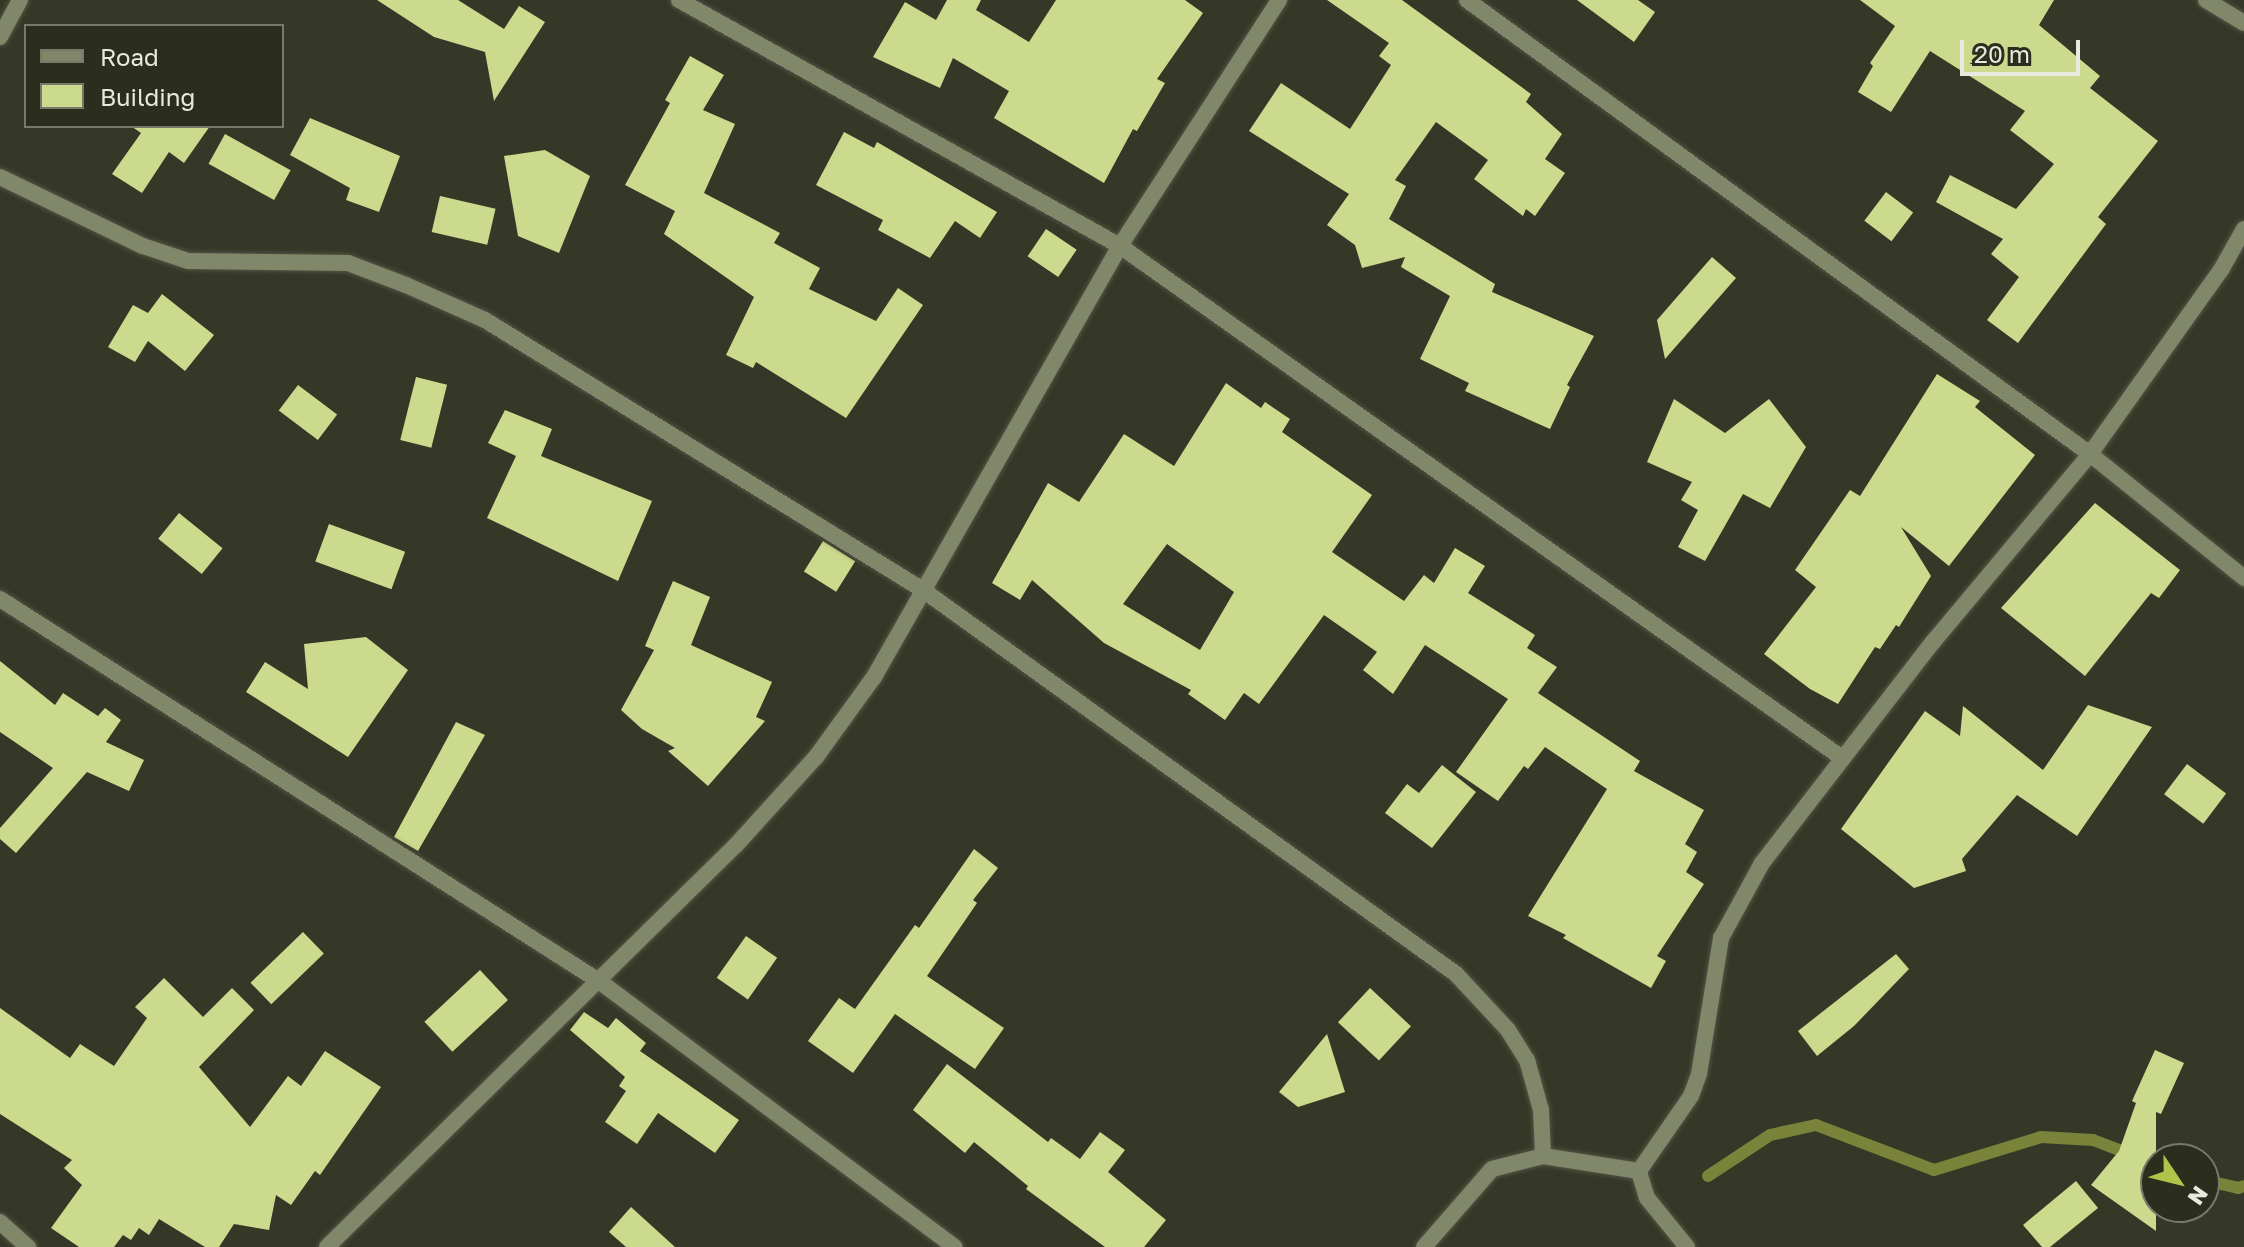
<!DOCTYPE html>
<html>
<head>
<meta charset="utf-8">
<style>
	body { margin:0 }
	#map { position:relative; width:2244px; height:1247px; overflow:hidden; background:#353827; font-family:"Golos Text",sans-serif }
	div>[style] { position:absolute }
	.stream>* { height:12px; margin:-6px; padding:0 6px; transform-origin:6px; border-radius:6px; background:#79843a }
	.building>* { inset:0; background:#ccda8d; transform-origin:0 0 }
	.roads { filter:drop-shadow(0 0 2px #525445) drop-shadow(0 0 2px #525445) }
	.street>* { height:16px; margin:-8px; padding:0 8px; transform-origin:8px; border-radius:8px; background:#818769 }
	span { translate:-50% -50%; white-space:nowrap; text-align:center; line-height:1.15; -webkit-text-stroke:8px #2b2e1d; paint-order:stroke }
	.legend { position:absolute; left:24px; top:24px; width:260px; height:104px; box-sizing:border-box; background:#2b2e1d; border:2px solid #77796b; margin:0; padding:10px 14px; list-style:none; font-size:24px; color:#e8eae0 }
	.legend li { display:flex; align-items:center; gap:16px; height:40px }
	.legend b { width:40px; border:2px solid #77796b }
	.north { position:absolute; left:2140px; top:1143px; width:80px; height:80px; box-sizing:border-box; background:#2b2e1d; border:2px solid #77796b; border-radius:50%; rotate:125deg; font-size:22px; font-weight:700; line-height:32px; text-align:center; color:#e8eae0 }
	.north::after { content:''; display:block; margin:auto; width:28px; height:36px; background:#b2c34c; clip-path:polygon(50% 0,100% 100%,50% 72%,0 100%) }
	.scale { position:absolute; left:1960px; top:40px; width:120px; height:36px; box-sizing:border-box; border:4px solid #e8eae0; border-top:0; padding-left:10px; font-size:24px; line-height:28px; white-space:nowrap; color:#e8eae0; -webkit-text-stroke:6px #2b2e1d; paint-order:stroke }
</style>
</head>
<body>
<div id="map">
	<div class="stream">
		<i style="left:1708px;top:1176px;width:74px;rotate:-33.5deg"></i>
		<i style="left:1770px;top:1135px;width:47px;rotate:-12.3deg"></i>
		<i style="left:1816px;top:1125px;width:126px;rotate:20.9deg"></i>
		<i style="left:1934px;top:1170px;width:112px;rotate:-17.1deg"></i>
		<i style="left:2041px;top:1137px;width:52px;rotate:3.3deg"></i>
		<i style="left:2093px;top:1140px;width:67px;rotate:20.9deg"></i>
		<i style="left:2204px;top:1180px;width:35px;rotate:13deg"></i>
		<i style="left:2238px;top:1188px;width:6px;rotate:-18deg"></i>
	</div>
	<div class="building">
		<i style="clip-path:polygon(377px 0,458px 0,504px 29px,519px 6px,545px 22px,494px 101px,485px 52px,434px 37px)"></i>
		<i style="clip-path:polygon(947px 0,981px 0,976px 10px,1029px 42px,1056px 0,1185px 0,1203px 13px,1157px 79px,1165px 83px,1137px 131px,1133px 129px,1104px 183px,994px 118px,1009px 91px,953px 58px,940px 88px,873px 57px,905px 2px,936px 20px)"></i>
		<i style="clip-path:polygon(1327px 0,1402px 0,1531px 94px,1526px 102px,1562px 134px,1545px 159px,1565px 173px,1535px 216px,1526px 209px,1523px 216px,1474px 179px,1488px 160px,1436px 122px,1395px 180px,1406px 186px,1389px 219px,1495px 284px,1492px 292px,1594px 336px,1567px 385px,1570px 387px,1550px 429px,1465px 391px,1469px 383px,1420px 359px,1450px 296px,1401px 267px,1405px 257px,1362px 268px,1355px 245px,1327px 225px,1349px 194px,1249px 131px,1281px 83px,1350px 129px,1391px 65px,1379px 56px,1389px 43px)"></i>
		<i style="clip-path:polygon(1577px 0,1638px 0,1655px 12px,1634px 42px)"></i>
		<i style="clip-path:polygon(1860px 0,2054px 0,2039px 25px,2100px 76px,2090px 88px,2158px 141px,2098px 217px,2106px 224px,2018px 343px,1987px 320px,2019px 277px,1991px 254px,2003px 239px,1936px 202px,1950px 175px,2016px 209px,2054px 164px,2010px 130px,2025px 111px,1930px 51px,1891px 112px,1858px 92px,1873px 66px,1870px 63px,1895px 26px)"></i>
		<i style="clip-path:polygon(690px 56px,724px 75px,703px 110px,735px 124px,704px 193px,780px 233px,774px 243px,820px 268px,809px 289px,876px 321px,898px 288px,923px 305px,846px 418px,756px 362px,753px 368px,726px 355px,754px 297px,664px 234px,675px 211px,625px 185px,670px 103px,665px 100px)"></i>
		<i style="clip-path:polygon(310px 118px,400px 156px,379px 212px,346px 200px,350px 188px,290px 155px)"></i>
		<i style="clip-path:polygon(131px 126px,210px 126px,184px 163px,169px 152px,142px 193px,112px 174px,141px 133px)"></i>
		<i style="clip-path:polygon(844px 132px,874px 148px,877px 142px,997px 212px,980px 238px,955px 221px,930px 258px,878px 230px,883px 220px,816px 185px)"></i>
		<i style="left:225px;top:134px;width:75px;height:34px;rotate:29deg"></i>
		<i style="clip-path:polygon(545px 150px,590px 176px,559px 253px,518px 236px,504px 156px)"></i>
		<i style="left:1886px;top:192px;width:34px;height:36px;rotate:37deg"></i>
		<i style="left:440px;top:196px;width:57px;height:37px;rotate:13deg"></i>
		<i style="left:1046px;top:229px;width:37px;height:33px;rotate:34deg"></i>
		<i style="clip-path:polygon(1712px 257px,1736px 278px,1665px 359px,1657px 320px)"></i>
		<i style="clip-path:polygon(162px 294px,214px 335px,185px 371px,148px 341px,135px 362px,108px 347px,133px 305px,148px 313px)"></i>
		<i style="clip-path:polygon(1937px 374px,1980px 401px,1975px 407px,2035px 455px,1949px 566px,1901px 527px,1931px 576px,1899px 627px,1896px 625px,1880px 649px,1875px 647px,1838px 704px,1810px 689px,1764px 654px,1816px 587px,1795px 570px,1850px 490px,1860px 496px)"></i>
		<i style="left:416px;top:377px;width:32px;height:65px;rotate:14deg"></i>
		<i style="clip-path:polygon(evenodd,1226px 383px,1261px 408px,1265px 402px,1290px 419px,1282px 432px,1372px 495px,1332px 552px,1404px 601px,1424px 575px,1434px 583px,1455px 548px,1485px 566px,1468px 593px,1535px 635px,1527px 648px,1557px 667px,1538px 693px,1640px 761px,1634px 771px,1704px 810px,1685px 844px,1697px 852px,1686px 872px,1704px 884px,1657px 956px,1666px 961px,1651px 988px,1563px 938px,1566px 935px,1528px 916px,1607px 789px,1545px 747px,1528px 769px,1524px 766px,1498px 801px,1456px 772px,1508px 699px,1425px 645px,1393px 694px,1363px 670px,1377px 652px,1324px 615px,1259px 704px,1244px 693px,1225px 720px,1188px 694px,1191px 690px,1104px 643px,1032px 580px,1020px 600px,992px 583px,1048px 483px,1079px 502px,1124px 434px,1174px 466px,1226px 383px,1167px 544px,1234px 592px,1200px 650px,1123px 604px,1167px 544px)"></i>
		<i style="left:298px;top:385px;width:49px;height:32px;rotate:37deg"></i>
		<i style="clip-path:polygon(1674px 399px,1725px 433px,1769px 399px,1806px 447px,1770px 508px,1743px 494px,1705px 561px,1678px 547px,1698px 510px,1681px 500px,1692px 482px,1647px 462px)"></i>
		<i style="clip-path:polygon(505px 410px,552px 429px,541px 456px,652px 501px,618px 581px,487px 518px,516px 456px,488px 443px)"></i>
		<i style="clip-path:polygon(2095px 503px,2180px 570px,2159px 598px,2151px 593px,2085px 676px,2001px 608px)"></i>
		<i style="left:179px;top:513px;width:56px;height:33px;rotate:39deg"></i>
		<i style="left:329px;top:524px;width:81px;height:40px;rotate:20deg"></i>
		<i style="left:823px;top:541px;width:38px;height:36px;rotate:32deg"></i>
		<i style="clip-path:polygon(673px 581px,710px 597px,691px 645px,772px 682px,756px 717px,765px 721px,708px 786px,668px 751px,675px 748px,642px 729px,621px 710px,654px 650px,645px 646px)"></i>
		<i style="clip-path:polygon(366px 637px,408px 670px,348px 757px,246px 692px,265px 662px,308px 689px,304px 644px)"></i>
		<i style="clip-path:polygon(0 661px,55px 705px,63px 693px,98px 716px,105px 708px,121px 720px,106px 742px,144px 760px,129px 791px,87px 772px,16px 853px,0 839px,0 828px,53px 768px,0 732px)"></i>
		<i style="clip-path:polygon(2088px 705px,2152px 727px,2077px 836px,2017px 795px,1962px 859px,1966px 871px,1914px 888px,1841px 829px,1925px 711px,1960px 736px,1963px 706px,2043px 770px)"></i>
		<i style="clip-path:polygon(456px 722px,485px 735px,418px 851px,394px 837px)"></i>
		<i style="left:2187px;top:764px;width:49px;height:38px;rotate:37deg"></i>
		<i style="clip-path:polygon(1442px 765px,1476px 792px,1432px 848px,1385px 813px,1407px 784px,1419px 793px)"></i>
		<i style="clip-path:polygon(974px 849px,998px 868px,973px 900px,977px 903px,927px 976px,1004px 1028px,975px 1069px,895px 1014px,853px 1073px,808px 1041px,839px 998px,855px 1009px,915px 925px,919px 928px)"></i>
		<i style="left:303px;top:932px;width:30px;height:73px;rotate:46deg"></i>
		<i style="left:746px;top:936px;width:38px;height:51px;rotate:35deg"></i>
		<i style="clip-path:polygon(1896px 954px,1909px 969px,1854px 1026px,1817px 1056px,1798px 1031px)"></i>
		<i style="left:480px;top:970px;width:41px;height:76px;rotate:47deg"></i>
		<i style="clip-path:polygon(164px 978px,203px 1017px,232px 988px,254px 1010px,199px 1067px,250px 1127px,288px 1076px,301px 1086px,325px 1051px,381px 1087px,320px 1175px,315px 1171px,291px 1205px,276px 1195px,269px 1230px,234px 1224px,219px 1247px,205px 1247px,159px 1219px,149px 1235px,139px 1228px,131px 1240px,123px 1235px,114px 1247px,79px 1247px,51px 1228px,82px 1185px,64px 1168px,72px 1160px,0 1114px,0 1008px,70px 1058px,80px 1044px,114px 1066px,147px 1018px,135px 1007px)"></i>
		<i style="left:1370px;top:988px;width:56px;height:47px;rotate:43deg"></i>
		<i style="clip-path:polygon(584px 1012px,608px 1028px,616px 1018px,646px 1043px,640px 1051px,739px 1120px,715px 1153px,658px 1113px,637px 1144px,605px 1122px,626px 1091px,619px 1086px,625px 1077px,570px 1030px)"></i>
		<i style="clip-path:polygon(1327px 1034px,1345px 1092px,1298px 1107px,1279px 1092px)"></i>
		<i style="clip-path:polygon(2155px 1050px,2184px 1063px,2161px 1114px,2156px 1112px,2156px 1231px,2091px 1185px,2119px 1151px,2136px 1103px,2132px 1101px)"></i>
		<i style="clip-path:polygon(947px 1064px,1048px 1142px,1051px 1138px,1080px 1159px,1100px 1132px,1125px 1150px,1108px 1172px,1166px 1220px,1144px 1247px,1105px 1247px,1026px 1189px,1028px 1186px,974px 1142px,965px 1153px,913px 1110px)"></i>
		<i style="clip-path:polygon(2076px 1181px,2098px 1208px,2050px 1247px,2042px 1247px,2023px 1225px)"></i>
		<i style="clip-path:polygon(631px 1207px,675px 1247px,626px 1247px,609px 1232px)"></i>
	</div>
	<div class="roads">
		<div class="street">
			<i style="left:679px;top:0;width:505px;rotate:29.15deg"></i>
			<i style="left:1120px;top:246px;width:885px;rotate:35.34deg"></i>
			<i style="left:1467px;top:0;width:771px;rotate:36.08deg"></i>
			<i style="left:2090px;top:454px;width:198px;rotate:38.8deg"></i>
			<i style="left:2206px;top:0;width:44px;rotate:31.2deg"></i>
			<i style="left:0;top:37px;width:42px;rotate:-61.6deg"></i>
			<i style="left:0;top:177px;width:159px;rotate:25.8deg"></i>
			<i style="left:143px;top:246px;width:47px;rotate:18.4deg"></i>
			<i style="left:188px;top:261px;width:160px;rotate:0.7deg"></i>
			<i style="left:348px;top:263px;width:62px;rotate:20.8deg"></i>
			<i style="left:406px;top:285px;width:86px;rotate:23.9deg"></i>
			<i style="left:485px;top:320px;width:515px;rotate:31.65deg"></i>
			<i style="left:923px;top:590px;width:657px;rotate:35.77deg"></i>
			<i style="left:1456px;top:974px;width:76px;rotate:47.1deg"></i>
			<i style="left:1508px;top:1030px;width:36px;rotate:58deg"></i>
			<i style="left:1527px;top:1060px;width:52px;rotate:74.4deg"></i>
			<i style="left:1541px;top:1110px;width:46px;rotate:87.5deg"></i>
			<i style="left:0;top:599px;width:710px;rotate:32.53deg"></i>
			<i style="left:599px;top:981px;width:444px;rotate:36.8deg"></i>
			<i style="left:0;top:1222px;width:38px;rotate:42deg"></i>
			<i style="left:327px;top:1247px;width:575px;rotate:-44.51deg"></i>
			<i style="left:737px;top:844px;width:118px;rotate:-47.8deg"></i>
			<i style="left:816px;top:757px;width:99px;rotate:-54.1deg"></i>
			<i style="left:874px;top:677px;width:496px;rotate:-60.3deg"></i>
			<i style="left:1120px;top:246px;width:293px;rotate:-57.1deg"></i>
			<i style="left:1424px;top:1247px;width:103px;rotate:-48.9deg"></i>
			<i style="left:1492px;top:1169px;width:53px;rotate:-14.3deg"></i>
			<i style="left:1543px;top:1156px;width:97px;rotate:8.9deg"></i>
			<i style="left:1687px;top:1247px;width:63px;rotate:-129.2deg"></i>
			<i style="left:1647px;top:1198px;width:28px;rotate:-107deg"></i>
			<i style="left:1639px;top:1171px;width:91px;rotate:-55.3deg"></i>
			<i style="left:1691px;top:1096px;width:23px;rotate:-70deg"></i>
			<i style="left:1699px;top:1074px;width:138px;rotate:-80.8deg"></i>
			<i style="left:1721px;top:938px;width:85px;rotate:-61.3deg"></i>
			<i style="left:1762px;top:863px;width:279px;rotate:-52.3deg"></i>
			<i style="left:1933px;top:642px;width:245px;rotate:-50.1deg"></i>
			<i style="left:2090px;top:454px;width:226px;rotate:-54.6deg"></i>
			<i style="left:2221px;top:270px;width:47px;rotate:-60.7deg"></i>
		</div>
	</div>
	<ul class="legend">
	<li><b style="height:10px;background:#818769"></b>Road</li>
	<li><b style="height:22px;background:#ccda8d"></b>Building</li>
	</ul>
	<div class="north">N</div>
	<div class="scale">20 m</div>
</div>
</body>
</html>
